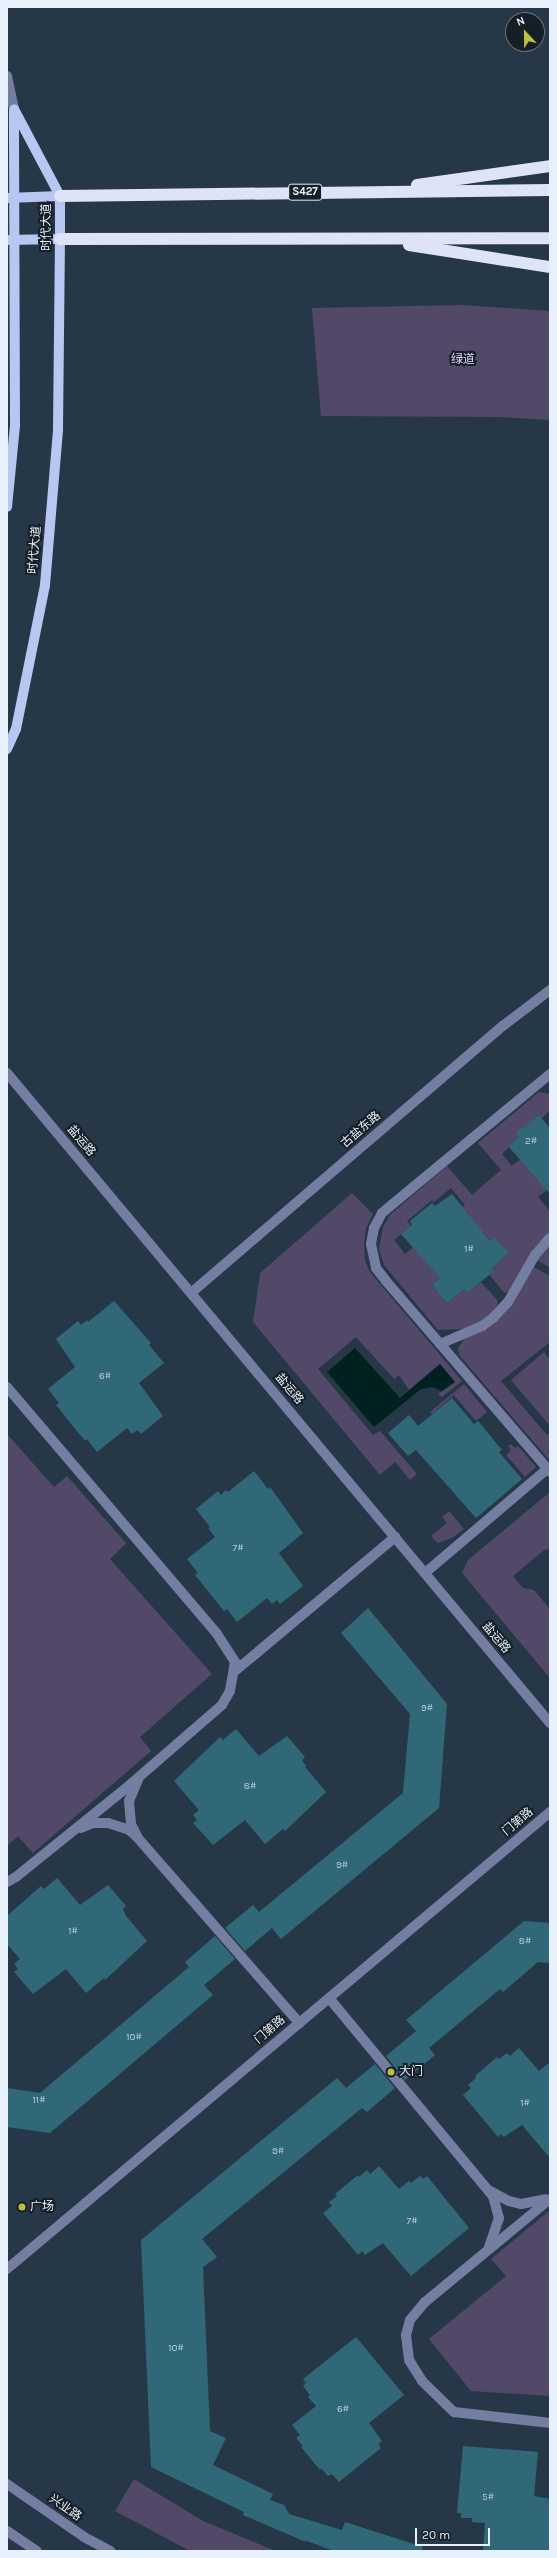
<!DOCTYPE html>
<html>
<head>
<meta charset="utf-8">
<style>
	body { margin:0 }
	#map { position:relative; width:557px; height:2558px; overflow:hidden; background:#263848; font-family:Karla,"Noto Sans SC",sans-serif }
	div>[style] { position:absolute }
	.green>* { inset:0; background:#524867 }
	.water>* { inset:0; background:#002120 }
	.building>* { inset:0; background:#316878 }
	.minor>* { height:10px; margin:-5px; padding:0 5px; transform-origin:5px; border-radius:5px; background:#737ea1 }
	.major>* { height:10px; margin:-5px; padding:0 5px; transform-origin:5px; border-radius:5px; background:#b9c6f2 }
	.highway>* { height:12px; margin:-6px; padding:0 6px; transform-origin:6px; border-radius:6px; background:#dee4f6 }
	.dots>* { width:11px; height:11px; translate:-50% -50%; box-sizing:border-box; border:2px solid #171f26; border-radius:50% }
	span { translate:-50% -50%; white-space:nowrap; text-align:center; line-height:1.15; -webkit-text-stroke:4px #171f26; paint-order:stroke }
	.number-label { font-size:10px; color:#b9cfda }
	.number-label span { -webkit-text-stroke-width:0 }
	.shield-label span { padding:1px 3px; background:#171f26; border:1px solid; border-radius:3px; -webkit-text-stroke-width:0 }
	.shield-label { font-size:11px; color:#e6f1fb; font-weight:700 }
	.street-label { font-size:12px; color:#e6f1fb }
	.park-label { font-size:12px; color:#e0d5fd }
	.poi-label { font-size:12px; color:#e6f1fb }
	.left { translate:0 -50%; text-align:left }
	.frame { position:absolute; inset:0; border:8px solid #e6f1fb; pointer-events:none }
	.north { position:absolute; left:505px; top:12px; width:40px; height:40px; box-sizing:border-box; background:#171f26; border:1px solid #6a737b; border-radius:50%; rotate:338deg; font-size:11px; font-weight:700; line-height:16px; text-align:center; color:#e6f1fb }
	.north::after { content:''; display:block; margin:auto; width:14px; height:18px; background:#bcbf44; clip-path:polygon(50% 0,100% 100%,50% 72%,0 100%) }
	.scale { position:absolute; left:415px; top:2528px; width:75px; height:18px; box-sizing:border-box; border:2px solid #e6f1fb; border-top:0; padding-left:5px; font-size:12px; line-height:14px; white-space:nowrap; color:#e6f1fb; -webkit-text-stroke:3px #171f26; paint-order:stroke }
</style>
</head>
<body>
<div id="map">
	<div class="green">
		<i style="clip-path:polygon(463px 305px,550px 311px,550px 420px,501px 417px,321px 416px,312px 308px)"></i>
		<i style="clip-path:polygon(539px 1092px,550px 1094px,550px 1111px,542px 1118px,539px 1115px,517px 1133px,519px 1137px,502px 1154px,512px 1166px,522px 1158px,550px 1172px,547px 1190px,538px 1197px,550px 1211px,550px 1232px,533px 1249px,508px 1292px,504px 1293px,489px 1274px,494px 1270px,492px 1268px,509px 1253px,495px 1237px,490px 1241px,484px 1233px,468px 1246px,457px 1212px,465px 1205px,451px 1188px,434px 1202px,432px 1200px,407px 1221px,411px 1226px,394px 1240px,405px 1254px,414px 1247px,440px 1278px,432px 1285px,447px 1303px,464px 1289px,467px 1293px,481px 1282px,497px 1300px,498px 1305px,488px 1317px,474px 1325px,462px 1329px,438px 1330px,384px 1265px,379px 1249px,383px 1227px,390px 1215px,447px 1166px,472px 1195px,501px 1170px,478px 1143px)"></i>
		<i style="clip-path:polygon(352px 1193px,373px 1214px,366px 1228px,364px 1243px,365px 1261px,370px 1272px,462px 1381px,442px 1397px,438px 1394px,455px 1382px,440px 1364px,409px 1390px,399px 1375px,394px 1379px,356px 1337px,318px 1369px,373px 1435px,380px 1431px,417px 1474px,410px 1480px,395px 1462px,380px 1475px,253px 1322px,260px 1273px)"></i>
		<i style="clip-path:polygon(550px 1243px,550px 1268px,537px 1260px)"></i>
		<i style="clip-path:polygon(534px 1267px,550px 1276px,550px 1342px,501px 1381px,547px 1435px,550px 1433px,550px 1461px,459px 1355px,458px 1348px,465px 1338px,492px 1324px,506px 1311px)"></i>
		<i style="clip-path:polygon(544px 1352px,550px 1359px,550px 1426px,511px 1380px)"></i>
		<i style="clip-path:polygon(464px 1384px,487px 1412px,476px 1421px,454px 1395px,432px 1414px,430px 1412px)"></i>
		<i style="clip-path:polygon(7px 1434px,54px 1487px,67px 1476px,126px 1543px,110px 1559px,212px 1674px,140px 1737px,151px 1751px,33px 1853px,18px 1836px,7px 1846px)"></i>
		<i style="clip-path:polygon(511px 1444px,515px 1448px,518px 1446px,536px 1467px,525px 1477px,506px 1455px,511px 1450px,508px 1446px)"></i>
		<i style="clip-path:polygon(550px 1492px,550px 1549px,544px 1550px,513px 1576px,523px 1588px,534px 1590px,550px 1609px,550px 1678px,462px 1573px,468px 1560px)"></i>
		<i style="clip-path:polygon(449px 1511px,464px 1529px,452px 1538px,438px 1543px,431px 1536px,447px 1523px,442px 1517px)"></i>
		<i style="clip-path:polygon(550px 2210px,550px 2396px,471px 2391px,429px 2339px,506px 2276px,491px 2259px)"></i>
		<i style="clip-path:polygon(134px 2479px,203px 2521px,276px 2551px,190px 2551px,115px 2511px)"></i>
	</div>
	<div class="water">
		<i style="clip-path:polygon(355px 1348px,400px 1398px,440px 1364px,455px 1382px,442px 1391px,432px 1387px,421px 1389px,374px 1427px,327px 1372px)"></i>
	</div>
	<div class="building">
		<i style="clip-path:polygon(539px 1115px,550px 1128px,550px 1194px,508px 1146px,519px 1137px,516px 1133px)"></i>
		<i style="clip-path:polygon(452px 1194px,490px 1241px,495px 1237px,509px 1253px,492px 1268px,494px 1271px,467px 1293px,464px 1289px,447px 1303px,432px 1285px,440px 1278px,401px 1234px,412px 1225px,410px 1221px,432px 1203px,435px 1206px)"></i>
		<i style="clip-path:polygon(114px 1301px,151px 1343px,149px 1345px,164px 1363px,139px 1383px,163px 1416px,141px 1434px,138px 1430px,132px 1434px,127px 1428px,97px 1452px,87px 1439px,85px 1441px,56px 1405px,59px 1403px,48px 1389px,75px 1367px,56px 1339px,78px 1321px,81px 1325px,87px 1320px,88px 1322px)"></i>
		<i style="clip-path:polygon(452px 1398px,474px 1424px,478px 1421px,502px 1450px,499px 1452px,522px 1479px,476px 1518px,416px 1450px,408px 1456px,388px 1433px,409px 1415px,418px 1426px)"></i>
		<i style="clip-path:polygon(254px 1471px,268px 1489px,270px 1487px,303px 1533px,279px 1553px,303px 1586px,280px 1604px,277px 1600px,272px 1604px,267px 1598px,237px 1622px,227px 1609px,224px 1611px,195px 1575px,198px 1573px,187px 1559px,215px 1537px,208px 1528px,210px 1527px,196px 1509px,218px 1491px,221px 1495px,226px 1490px,228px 1492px)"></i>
		<i style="clip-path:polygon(368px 1608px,447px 1704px,439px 1808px,281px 1939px,272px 1928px,245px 1951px,225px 1928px,253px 1905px,259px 1912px,403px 1793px,410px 1714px,341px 1633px)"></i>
		<i style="clip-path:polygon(236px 1729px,259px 1756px,287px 1736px,305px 1757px,302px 1760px,306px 1766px,305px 1767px,326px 1792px,285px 1831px,283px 1829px,265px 1844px,245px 1820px,213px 1845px,193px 1823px,197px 1820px,193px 1815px,199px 1810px,174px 1781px,220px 1737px,223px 1740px)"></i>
		<i style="clip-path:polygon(57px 1878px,80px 1905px,108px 1885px,126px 1906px,123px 1909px,126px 1916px,147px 1941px,105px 1980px,104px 1978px,86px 1993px,66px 1969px,33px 1994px,14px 1972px,18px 1969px,14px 1964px,20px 1959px,7px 1944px,7px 1916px,41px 1886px,44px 1889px)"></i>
		<i style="clip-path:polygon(524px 1921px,550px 1923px,550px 1963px,538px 1962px,503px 1992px,500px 1989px,429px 2048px,435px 2055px,405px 2080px,386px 2056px,416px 2031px,406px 2020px)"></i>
		<i style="clip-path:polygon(215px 1936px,235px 1959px,204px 1985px,213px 1995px,50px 2133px,7px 2127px,7px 2088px,40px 2093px,189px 1967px,185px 1962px)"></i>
		<i style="clip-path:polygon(519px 2048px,539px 2071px,550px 2062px,550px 2158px,522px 2125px,504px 2137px,501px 2134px,498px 2137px,463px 2095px,471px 2088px,468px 2085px,476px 2078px,475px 2076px,497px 2057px,499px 2059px,507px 2053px,510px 2056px)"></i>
		<i style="clip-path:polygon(375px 2064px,395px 2088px,367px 2112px,362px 2108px,202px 2239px,217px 2257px,203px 2267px,210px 2431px,226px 2438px,213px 2465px,273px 2494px,270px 2500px,284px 2505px,289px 2514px,342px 2530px,345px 2522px,423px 2547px,422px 2551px,334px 2551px,304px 2540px,306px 2542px,243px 2515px,244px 2512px,151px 2467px,141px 2240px,337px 2078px,346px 2088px)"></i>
		<i style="clip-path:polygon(379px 2166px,399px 2189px,409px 2181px,411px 2183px,420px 2176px,423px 2179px,427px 2176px,469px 2228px,411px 2276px,383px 2243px,365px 2255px,362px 2251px,358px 2255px,323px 2213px,332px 2206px,329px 2202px,337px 2196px,335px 2194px,358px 2175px,359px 2177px,367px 2170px,370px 2174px)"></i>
		<i style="clip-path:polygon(356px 2337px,404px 2395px,369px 2423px,382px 2441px,378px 2444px,381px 2448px,339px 2482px,332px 2474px,328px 2476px,321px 2468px,320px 2470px,301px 2447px,303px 2446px,296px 2438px,300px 2435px,292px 2425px,316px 2406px,308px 2397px,310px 2395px,303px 2386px,306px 2383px,303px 2379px)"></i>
		<i style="clip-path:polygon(463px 2446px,538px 2452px,534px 2496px,550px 2499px,550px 2551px,483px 2551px,485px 2523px,472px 2522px,472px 2518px,461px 2518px,461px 2513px,457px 2513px)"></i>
	</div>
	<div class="minor">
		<i style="left:7px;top:76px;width:34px;rotate:78deg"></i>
		<i style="left:7px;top:1073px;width:847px;rotate:50.13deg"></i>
		<i style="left:550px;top:1074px;width:218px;rotate:140.4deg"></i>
		<i style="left:382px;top:1213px;width:17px;rotate:118deg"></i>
		<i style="left:374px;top:1228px;width:16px;rotate:101deg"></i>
		<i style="left:371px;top:1244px;width:25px;rotate:78deg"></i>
		<i style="left:376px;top:1268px;width:16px;rotate:52deg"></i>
		<i style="left:386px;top:1281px;width:252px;rotate:49.3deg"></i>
		<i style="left:191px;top:1293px;width:412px;rotate:-40.6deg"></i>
		<i style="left:504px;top:1025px;width:58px;rotate:-37.3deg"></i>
		<i style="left:440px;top:1344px;width:46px;rotate:-23.2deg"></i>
		<i style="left:482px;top:1326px;width:14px;rotate:-36deg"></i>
		<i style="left:493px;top:1318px;width:22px;rotate:-47deg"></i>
		<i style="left:508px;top:1302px;width:54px;rotate:-60.1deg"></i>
		<i style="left:535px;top:1255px;width:23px;rotate:-49deg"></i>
		<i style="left:7px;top:1387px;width:324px;rotate:49.6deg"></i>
		<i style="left:217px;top:1634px;width:33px;rotate:57deg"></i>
		<i style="left:235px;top:1662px;width:29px;rotate:100deg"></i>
		<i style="left:230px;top:1691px;width:16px;rotate:120deg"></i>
		<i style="left:222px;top:1705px;width:128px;rotate:139.1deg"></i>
		<i style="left:125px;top:1789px;width:140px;rotate:141.1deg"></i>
		<i style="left:16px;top:1877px;width:10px;rotate:151deg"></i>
		<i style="left:425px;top:1573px;width:160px;rotate:-40.4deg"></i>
		<i style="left:235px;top:1671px;width:209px;rotate:-39.9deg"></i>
		<i style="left:81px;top:1828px;width:13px;rotate:-23deg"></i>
		<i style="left:93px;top:1823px;width:15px"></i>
		<i style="left:108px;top:1823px;width:22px;rotate:18deg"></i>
		<i style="left:129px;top:1830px;width:11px;rotate:41deg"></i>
		<i style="left:137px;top:1837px;width:247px;rotate:48.9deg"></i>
		<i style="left:137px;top:1836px;width:13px;rotate:-117deg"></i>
		<i style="left:131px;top:1824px;width:23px;rotate:-95deg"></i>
		<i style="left:129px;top:1801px;width:23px;rotate:-67deg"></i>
		<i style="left:329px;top:1998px;width:257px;rotate:50.4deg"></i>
		<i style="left:493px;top:2196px;width:23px;rotate:75deg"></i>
		<i style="left:499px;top:2218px;width:31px;rotate:109deg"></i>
		<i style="left:490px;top:2191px;width:21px;rotate:28deg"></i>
		<i style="left:509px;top:2201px;width:12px;rotate:14deg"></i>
		<i style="left:521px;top:2204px;width:25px;rotate:-11deg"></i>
		<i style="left:550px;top:2199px;width:162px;rotate:140.5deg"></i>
		<i style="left:425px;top:2302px;width:23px;rotate:130deg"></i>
		<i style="left:410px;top:2320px;width:16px;rotate:105deg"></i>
		<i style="left:406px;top:2335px;width:25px;rotate:83deg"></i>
		<i style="left:409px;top:2360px;width:25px;rotate:58deg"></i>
		<i style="left:422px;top:2381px;width:45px;rotate:44.1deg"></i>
		<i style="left:454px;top:2412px;width:97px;rotate:6.5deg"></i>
		<i style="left:7px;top:2269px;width:710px;rotate:-40.08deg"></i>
		<i style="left:7px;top:2484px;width:93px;rotate:34.5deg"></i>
		<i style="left:84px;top:2537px;width:30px;rotate:28deg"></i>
		<i style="left:7px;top:2531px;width:36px;rotate:34deg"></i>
	</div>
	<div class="major">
		<i style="left:7px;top:198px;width:53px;rotate:-2.2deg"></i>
		<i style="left:7px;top:240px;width:53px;rotate:-1.1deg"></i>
		<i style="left:7px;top:507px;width:82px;rotate:-84.4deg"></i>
		<i style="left:15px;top:425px;width:314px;rotate:-90.2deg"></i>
		<i style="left:7px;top:749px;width:22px;rotate:-66deg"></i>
		<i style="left:16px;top:729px;width:147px;rotate:-78.6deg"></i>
		<i style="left:45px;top:585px;width:157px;rotate:-85.2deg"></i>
		<i style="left:58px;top:429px;width:190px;rotate:-89.4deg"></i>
		<i style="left:60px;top:239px;width:43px;rotate:-90deg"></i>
		<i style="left:60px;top:196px;width:98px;rotate:-117.9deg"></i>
	</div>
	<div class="highway">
		<i style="left:417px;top:185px;width:134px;rotate:-8.1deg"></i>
		<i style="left:60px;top:196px;width:490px;rotate:-0.7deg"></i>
		<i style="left:60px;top:239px;width:490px;rotate:-0.1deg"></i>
		<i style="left:409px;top:245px;width:143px;rotate:8.9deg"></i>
	</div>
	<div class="dots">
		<i style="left:391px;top:2072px;background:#bcbf44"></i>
		<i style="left:22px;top:2207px;background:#bcbf44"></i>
	</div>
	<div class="number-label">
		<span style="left:531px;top:1142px">2#</span>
		<span style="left:469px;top:1250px">1#</span>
		<span style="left:105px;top:1377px">6#</span>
		<span style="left:238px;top:1549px">7#</span>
		<span style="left:427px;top:1709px">9#</span>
		<span style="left:250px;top:1787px">8#</span>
		<span style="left:342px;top:1866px">9#</span>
		<span style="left:73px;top:1932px">1#</span>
		<span style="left:525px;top:1942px">8#</span>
		<span style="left:134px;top:2038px">10#</span>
		<span style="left:39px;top:2101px">11#</span>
		<span style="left:525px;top:2104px">1#</span>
		<span style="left:278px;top:2152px">9#</span>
		<span style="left:412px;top:2222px">7#</span>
		<span style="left:176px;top:2349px">10#</span>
		<span style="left:343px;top:2410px">6#</span>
		<span style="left:488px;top:2498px">5#</span>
	</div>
	<div class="shield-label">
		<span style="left:305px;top:192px">S427</span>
	</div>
	<div class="street-label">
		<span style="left:47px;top:227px;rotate:-90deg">时代大道</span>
		<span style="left:35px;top:550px;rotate:-85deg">时代大道</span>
		<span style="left:361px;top:1130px;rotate:-41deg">古盐东路</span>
		<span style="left:81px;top:1141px;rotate:50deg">盐运路</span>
		<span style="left:289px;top:1389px;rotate:50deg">盐运路</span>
		<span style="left:496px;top:1638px;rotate:50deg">盐运路</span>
		<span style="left:518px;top:1822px;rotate:-40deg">门第路</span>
		<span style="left:270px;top:2030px;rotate:-40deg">门第路</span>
		<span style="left:65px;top:2508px;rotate:35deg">兴业路</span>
	</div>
	<div class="park-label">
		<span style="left:463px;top:360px">绿道</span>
	</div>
	<div class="poi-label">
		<span class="left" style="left:399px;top:2072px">大门</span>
		<span class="left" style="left:30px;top:2207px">广场</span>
	</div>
	<div class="frame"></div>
	<div class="north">N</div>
	<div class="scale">20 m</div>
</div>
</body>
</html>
